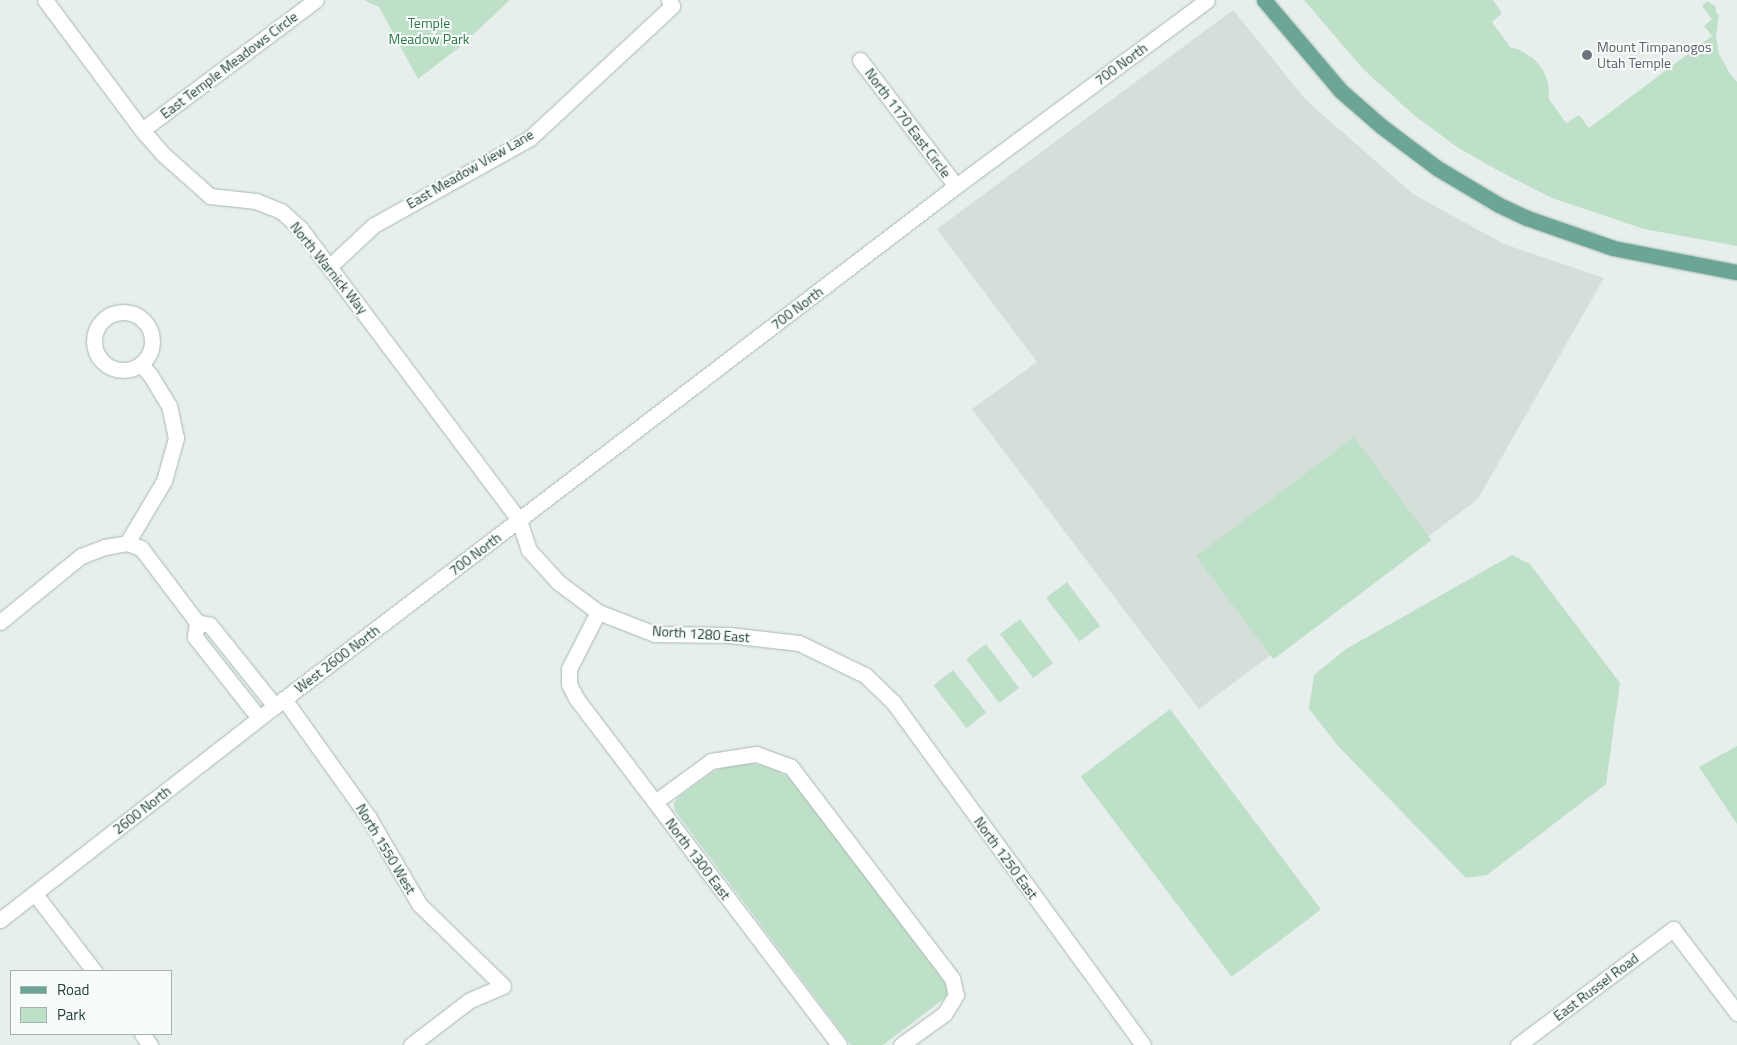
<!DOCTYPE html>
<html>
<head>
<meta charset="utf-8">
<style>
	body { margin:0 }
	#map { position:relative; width:1737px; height:1045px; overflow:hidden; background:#e6efeb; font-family:"Titillium Web",sans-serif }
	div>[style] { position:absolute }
	.built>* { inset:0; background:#d4dfda }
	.green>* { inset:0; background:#bfe0c8; transform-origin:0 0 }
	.roads { filter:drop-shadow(0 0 1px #a8b8b2) drop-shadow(0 0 1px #a8b8b2) }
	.minor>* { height:15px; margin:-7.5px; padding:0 7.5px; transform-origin:7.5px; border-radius:7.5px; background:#fff }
	.minor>.ring { margin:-7.5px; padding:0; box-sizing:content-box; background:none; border:15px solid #fff; border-radius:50% }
	.major>* { height:15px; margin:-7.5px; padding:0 7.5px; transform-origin:7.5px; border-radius:7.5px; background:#6aa596 }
	.dots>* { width:14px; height:14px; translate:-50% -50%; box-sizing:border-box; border:2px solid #f7fbf9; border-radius:50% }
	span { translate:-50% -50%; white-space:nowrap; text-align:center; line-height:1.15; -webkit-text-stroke:4px #f7fbf9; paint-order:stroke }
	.park-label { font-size:14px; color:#2d7a4b }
	.worship-label { font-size:14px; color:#5b616d }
	.left { translate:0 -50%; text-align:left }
	.street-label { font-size:14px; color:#24423a }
	.legend { position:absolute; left:10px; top:970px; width:162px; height:65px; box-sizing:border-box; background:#f7fbf9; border:1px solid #a3b1ad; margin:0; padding:6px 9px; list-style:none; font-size:15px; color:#24423a }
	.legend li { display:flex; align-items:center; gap:10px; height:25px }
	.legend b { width:25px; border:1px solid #a3b1ad }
</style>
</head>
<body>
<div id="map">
	<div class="built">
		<i style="clip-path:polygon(1233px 10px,1306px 100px,1413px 194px,1504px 244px,1604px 278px,1478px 499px,1199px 709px,972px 409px,1037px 362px,937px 229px)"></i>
	</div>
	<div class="green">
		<i style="clip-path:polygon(364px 0,510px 0,461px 46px,418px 79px,379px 7px)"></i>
		<i style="clip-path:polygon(1304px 0,1493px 0,1502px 13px,1492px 22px,1510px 47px,1520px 50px,1534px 59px,1543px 70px,1548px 82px,1549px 99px,1566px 123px,1579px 115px,1589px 128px,1712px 36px,1704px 26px,1712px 19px,1702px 6px,1707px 1px,1716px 7px,1716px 13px,1719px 15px,1716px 36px,1719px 54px,1729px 72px,1737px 82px,1737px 246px,1644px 229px,1552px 198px,1497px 170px,1457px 147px,1415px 116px,1363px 69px)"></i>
		<i style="left:1354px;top:437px;width:129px;height:198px;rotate:53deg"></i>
		<i style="clip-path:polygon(1512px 555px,1530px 564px,1620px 683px,1606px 784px,1487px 875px,1466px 878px,1339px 747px,1309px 709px,1314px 675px,1346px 649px)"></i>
		<i style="left:1067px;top:582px;width:55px;height:26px;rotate:53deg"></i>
		<i style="left:1020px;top:619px;width:55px;height:25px;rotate:53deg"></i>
		<i style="left:986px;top:644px;width:55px;height:25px;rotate:53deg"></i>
		<i style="left:953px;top:670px;width:54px;height:25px;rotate:52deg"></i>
		<i style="left:1170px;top:709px;width:251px;height:112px;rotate:53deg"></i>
		<i style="clip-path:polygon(1737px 746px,1737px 824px,1699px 767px)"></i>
		<i style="clip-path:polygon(746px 763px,767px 766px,787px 776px,800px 790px,946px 984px,948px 991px,945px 998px,883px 1045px,851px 1045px,675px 811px,674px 804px,677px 798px,711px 773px,726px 766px)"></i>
	</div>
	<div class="roads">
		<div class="minor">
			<i style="left:45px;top:0;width:162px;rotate:53.3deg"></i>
			<i style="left:142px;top:130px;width:33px;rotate:49deg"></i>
			<i style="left:164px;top:155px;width:62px;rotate:41.7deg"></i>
			<i style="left:210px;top:196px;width:46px;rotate:6.2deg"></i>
			<i style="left:256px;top:201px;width:27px;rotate:22deg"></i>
			<i style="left:281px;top:211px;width:25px;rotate:42deg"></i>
			<i style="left:300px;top:228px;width:365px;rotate:53.1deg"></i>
			<i style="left:519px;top:520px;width:32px;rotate:72deg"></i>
			<i style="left:529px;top:550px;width:43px;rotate:47.8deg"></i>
			<i style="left:558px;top:582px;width:50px;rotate:36.9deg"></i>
			<i style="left:598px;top:612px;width:61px;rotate:21.1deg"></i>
			<i style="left:655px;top:634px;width:74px;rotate:0.8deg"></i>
			<i style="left:729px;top:635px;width:70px;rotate:6.5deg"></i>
			<i style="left:799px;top:643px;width:73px;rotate:25.9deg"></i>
			<i style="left:865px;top:675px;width:39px;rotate:44deg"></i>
			<i style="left:893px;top:702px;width:424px;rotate:53.9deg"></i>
			<i style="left:860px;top:60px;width:158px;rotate:52.7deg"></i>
			<i style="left:142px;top:130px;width:217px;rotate:-36.8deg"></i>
			<i style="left:330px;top:266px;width:60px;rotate:-43deg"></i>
			<i style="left:374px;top:225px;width:179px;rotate:-29.1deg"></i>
			<i style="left:530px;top:138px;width:194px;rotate:-42.9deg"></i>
			<i style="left:672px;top:6px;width:7px;rotate:-117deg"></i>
			<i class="ring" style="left:94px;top:312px;width:43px;height:43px"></i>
			<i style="left:127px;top:543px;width:15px;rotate:20deg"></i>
			<i style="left:141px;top:548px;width:93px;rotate:52.9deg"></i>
			<i style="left:197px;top:622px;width:13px;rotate:13deg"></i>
			<i style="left:210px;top:625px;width:104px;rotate:51.3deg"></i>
			<i style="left:127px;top:543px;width:72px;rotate:-59.2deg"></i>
			<i style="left:164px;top:481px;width:45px;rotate:-74.4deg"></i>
			<i style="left:176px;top:438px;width:33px;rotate:-102deg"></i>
			<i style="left:169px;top:406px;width:35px;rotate:-121deg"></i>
			<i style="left:151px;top:376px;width:16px;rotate:-130deg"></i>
			<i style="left:598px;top:612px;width:64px;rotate:117deg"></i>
			<i style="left:569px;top:669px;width:15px;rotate:90deg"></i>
			<i style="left:569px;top:684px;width:16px;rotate:63deg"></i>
			<i style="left:576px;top:698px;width:435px;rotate:52.8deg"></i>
			<i style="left:0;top:622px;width:104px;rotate:-39.2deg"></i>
			<i style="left:81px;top:556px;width:26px;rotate:-21deg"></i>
			<i style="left:105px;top:547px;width:22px;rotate:-10deg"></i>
			<i style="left:197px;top:622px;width:15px;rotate:98deg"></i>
			<i style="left:195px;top:637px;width:103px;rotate:51.7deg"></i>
			<i style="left:284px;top:699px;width:146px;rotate:54.5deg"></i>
			<i style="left:369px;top:818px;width:99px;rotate:59.8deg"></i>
			<i style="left:419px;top:904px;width:117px;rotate:44.3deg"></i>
			<i style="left:503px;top:986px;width:36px;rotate:157deg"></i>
			<i style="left:470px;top:1000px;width:74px;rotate:142.7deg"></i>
			<i style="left:655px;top:802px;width:69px;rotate:-36.2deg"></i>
			<i style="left:711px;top:761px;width:46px;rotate:-8.8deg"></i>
			<i style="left:756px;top:754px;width:37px;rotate:20deg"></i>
			<i style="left:791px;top:767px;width:265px;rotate:52.7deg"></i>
			<i style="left:952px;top:978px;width:17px;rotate:77deg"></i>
			<i style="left:956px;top:995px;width:22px;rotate:122deg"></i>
			<i style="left:944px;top:1014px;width:53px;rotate:144.2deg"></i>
			<i style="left:35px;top:894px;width:97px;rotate:52.5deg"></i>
			<i style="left:0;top:920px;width:360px;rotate:-37.9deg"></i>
			<i style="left:284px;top:699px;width:845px;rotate:-37.36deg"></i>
			<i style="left:956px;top:186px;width:312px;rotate:-36.5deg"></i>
			<i style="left:142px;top:1034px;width:14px;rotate:54deg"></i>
			<i style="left:1518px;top:1045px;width:194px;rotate:-36.8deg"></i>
			<i style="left:1673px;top:929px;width:106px;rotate:52.7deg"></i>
		</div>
		<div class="major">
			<i style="left:1264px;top:0;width:119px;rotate:49.8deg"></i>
			<i style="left:1341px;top:91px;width:53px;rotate:41.2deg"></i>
			<i style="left:1381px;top:126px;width:70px;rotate:36.9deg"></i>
			<i style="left:1437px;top:168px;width:72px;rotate:30.8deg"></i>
			<i style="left:1499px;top:205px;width:31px;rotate:25deg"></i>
			<i style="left:1527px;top:218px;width:91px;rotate:19.2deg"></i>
			<i style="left:1613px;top:248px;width:126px;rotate:11deg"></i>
		</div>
	</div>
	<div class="dots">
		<i style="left:1587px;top:55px;background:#6b7280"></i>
	</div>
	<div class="park-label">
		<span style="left:429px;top:31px">Temple<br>Meadow Park</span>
	</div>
	<div class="worship-label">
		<span class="left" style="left:1597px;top:55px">Mount Timpanogos<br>Utah Temple</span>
	</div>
	<div class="street-label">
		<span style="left:1121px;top:64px;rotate:-36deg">700 North</span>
		<span style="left:229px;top:65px;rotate:-37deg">East Temple Meadows Circle</span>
		<span style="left:908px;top:123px;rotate:53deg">North 1170 East Circle</span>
		<span style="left:470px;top:169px;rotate:-30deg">East Meadow View Lane</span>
		<span style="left:329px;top:268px;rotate:51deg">North Warnick Way</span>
		<span style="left:797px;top:308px;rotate:-37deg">700 North</span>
		<span style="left:475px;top:554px;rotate:-37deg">700 North</span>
		<span style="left:701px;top:634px;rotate:4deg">North 1280 East</span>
		<span style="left:337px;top:659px;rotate:-37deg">West 2600 North</span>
		<span style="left:142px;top:810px;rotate:-38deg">2600 North</span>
		<span style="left:386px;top:849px;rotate:59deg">North 1550 West</span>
		<span style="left:1006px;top:858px;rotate:54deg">North 1250 East</span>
		<span style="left:698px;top:859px;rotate:53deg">North 1300 East</span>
		<span style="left:1596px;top:987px;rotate:-37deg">East Russel Road</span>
	</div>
	<ul class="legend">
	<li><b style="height:6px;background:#6aa596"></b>Road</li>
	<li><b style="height:14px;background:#bfe0c8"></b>Park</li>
	</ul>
</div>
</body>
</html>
